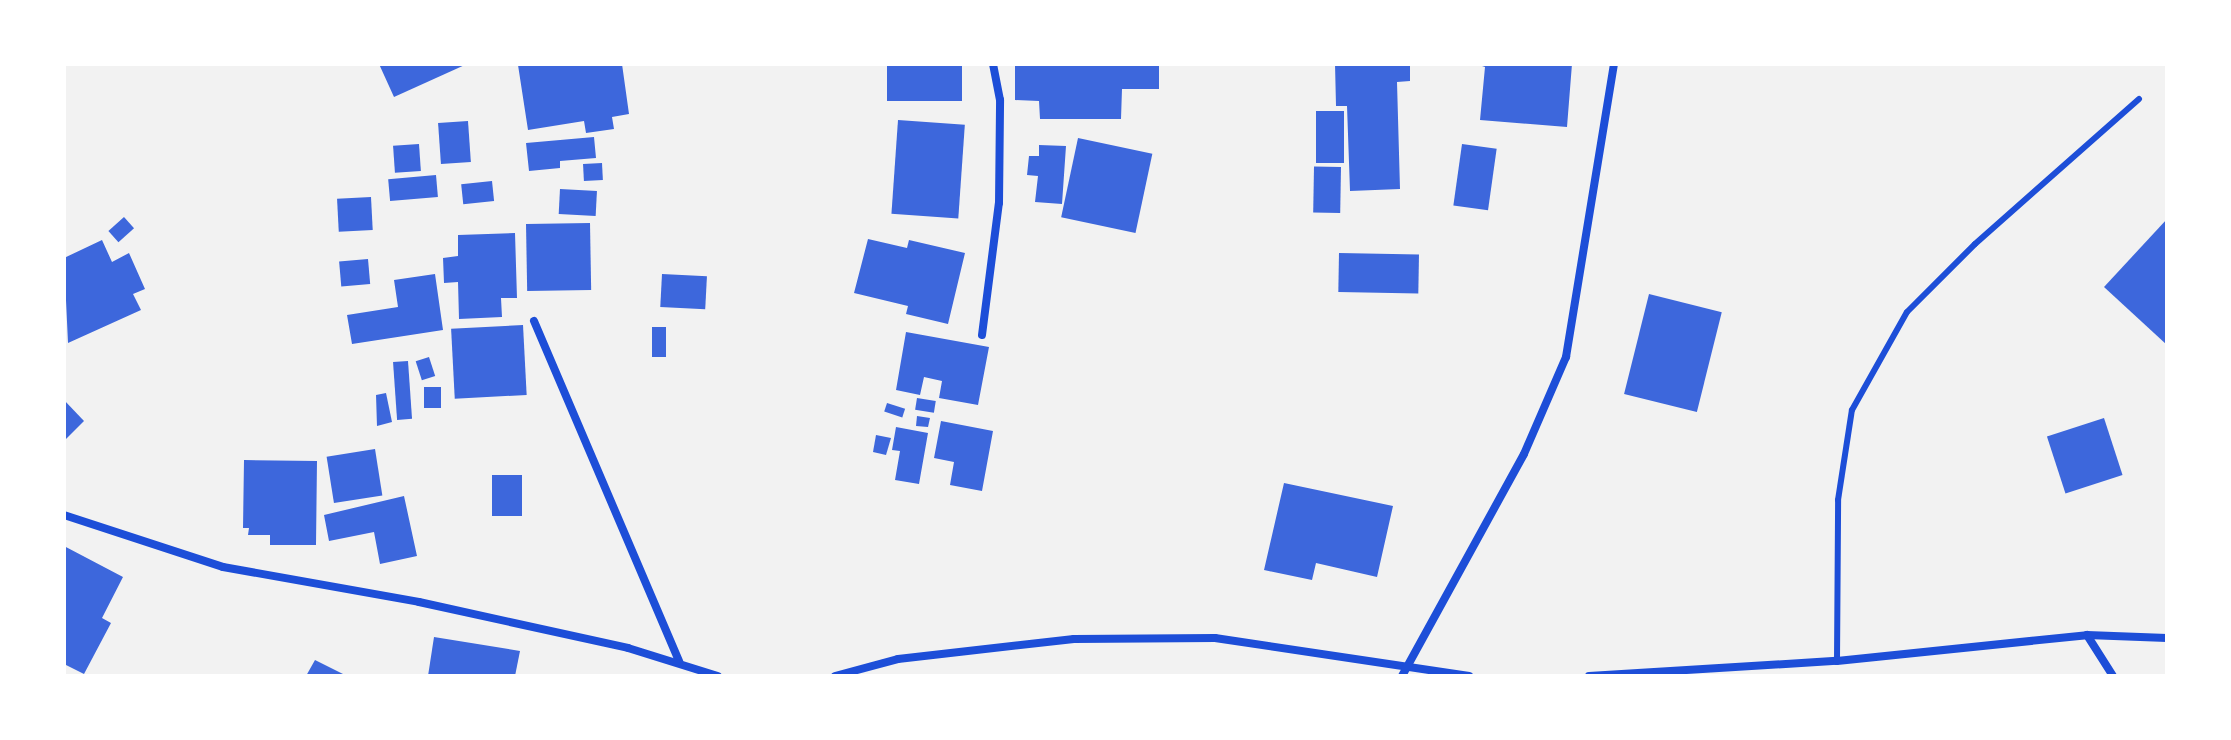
<!DOCTYPE html>
<html>
<head>
<meta charset="utf-8">
<style>
	body { margin:0 }
	#map { position:relative; width:2231px; height:740px; overflow:hidden; background:#f2f2f2; font-family:"IBM Plex Sans",sans-serif }
	div>[style] { position:absolute }
	.building>* { inset:0; background:#3d67dc; transform-origin:0 0 }
	.service>* { height:6px; margin:-3px; padding:0 3px; transform-origin:3px; border-radius:3px; background:#1d4ed8 }
	.minor>* { height:8px; margin:-4px; padding:0 4px; transform-origin:4px; border-radius:4px; background:#1d4ed8 }
	span { translate:-50% -50%; white-space:nowrap; text-align:center; line-height:1.15; -webkit-text-stroke:8px #fff; paint-order:stroke }
	.frame { position:absolute; inset:0; border:66px solid #fff; pointer-events:none }
</style>
</head>
<body>
<div id="map">
	<div class="building">
		<i style="clip-path:polygon(379px 64px,467px 64px,394px 97px)"></i>
		<i style="clip-path:polygon(622px 64px,629px 114px,612px 117px,614px 129px,586px 133px,584px 121px,528px 130px,518px 65px)"></i>
		<i style="left:887px;top:64px;width:75px;height:37px"></i>
		<i style="clip-path:polygon(1015px 64px,1159px 64px,1159px 89px,1122px 89px,1121px 119px,1040px 119px,1039px 101px,1015px 100px)"></i>
		<i style="clip-path:polygon(1335px 64px,1410px 64px,1410px 81px,1397px 82px,1400px 189px,1350px 191px,1347px 106px,1336px 106px)"></i>
		<i style="clip-path:polygon(1572px 64px,1567px 127px,1480px 120px,1485px 67px,1476px 64px)"></i>
		<i style="left:1316px;top:111px;width:28px;height:52px"></i>
		<i style="left:898px;top:120px;width:67px;height:94px;rotate:4deg"></i>
		<i style="left:468px;top:121px;width:41px;height:30px;rotate:86deg"></i>
		<i style="clip-path:polygon(594px 137px,596px 158px,560px 161px,560px 168px,529px 171px,526px 143px)"></i>
		<i style="left:1078px;top:138px;width:76px;height:81px;rotate:12deg"></i>
		<i style="left:419px;top:144px;width:27px;height:26px;rotate:86deg"></i>
		<i style="left:1462px;top:144px;width:35px;height:62px;rotate:8deg"></i>
		<i style="clip-path:polygon(1039px 145px,1066px 146px,1062px 204px,1035px 202px,1038px 176px,1027px 175px,1029px 156px,1039px 156px)"></i>
		<i style="left:602px;top:163px;width:17px;height:19px;rotate:87deg"></i>
		<i style="left:1341px;top:167px;width:46px;height:27px;rotate:91deg"></i>
		<i style="left:436px;top:175px;width:22px;height:48px;rotate:85deg"></i>
		<i style="left:492px;top:181px;width:20px;height:31px;rotate:84deg"></i>
		<i style="left:560px;top:189px;width:37px;height:25px;rotate:3deg"></i>
		<i style="left:371px;top:197px;width:33px;height:34px;rotate:87deg"></i>
		<i style="left:124px;top:217px;width:15px;height:21px;rotate:48deg"></i>
		<i style="clip-path:polygon(2167px 219px,2167px 345px,2104px 287px)"></i>
		<i style="left:590px;top:223px;width:67px;height:64px;rotate:89deg"></i>
		<i style="clip-path:polygon(515px 233px,517px 298px,501px 298px,502px 317px,459px 319px,458px 282px,444px 283px,443px 258px,458px 256px,458px 235px)"></i>
		<i style="clip-path:polygon(868px 239px,907px 248px,909px 240px,965px 253px,948px 324px,906px 314px,908px 306px,854px 293px)"></i>
		<i style="clip-path:polygon(102px 240px,112px 262px,129px 253px,145px 289px,133px 294px,141px 310px,68px 343px,64px 258px)"></i>
		<i style="left:1339px;top:253px;width:80px;height:39px;rotate:1deg"></i>
		<i style="left:368px;top:259px;width:25px;height:29px;rotate:85deg"></i>
		<i style="clip-path:polygon(435px 274px,443px 330px,352px 344px,347px 315px,398px 307px,394px 280px)"></i>
		<i style="left:662px;top:274px;width:45px;height:33px;rotate:3deg"></i>
		<i style="left:1649px;top:294px;width:75px;height:103px;rotate:14deg"></i>
		<i style="left:523px;top:325px;width:70px;height:72px;rotate:87deg"></i>
		<i style="left:652px;top:327px;width:14px;height:30px"></i>
		<i style="clip-path:polygon(906px 332px,989px 347px,978px 405px,939px 398px,942px 381px,924px 377px,920px 395px,896px 390px)"></i>
		<i style="left:429px;top:357px;width:20px;height:14px;rotate:72deg"></i>
		<i style="left:408px;top:361px;width:58px;height:15px;rotate:86deg"></i>
		<i style="left:424px;top:387px;width:17px;height:21px"></i>
		<i style="clip-path:polygon(386px 393px,392px 422px,377px 426px,376px 395px)"></i>
		<i style="left:917px;top:398px;width:19px;height:12px;rotate:9deg"></i>
		<i style="clip-path:polygon(64px 400px,84px 421px,64px 441px)"></i>
		<i style="left:887px;top:403px;width:19px;height:9px;rotate:18deg"></i>
		<i style="clip-path:polygon(917px 416px,930px 418px,928px 427px,916px 426px)"></i>
		<i style="left:2104px;top:418px;width:60px;height:60px;rotate:72deg"></i>
		<i style="clip-path:polygon(941px 421px,993px 431px,982px 491px,950px 485px,954px 462px,934px 458px)"></i>
		<i style="clip-path:polygon(896px 427px,928px 433px,919px 484px,895px 480px,900px 451px,892px 450px)"></i>
		<i style="clip-path:polygon(876px 435px,891px 438px,886px 455px,873px 452px)"></i>
		<i style="left:375px;top:449px;width:47px;height:49px;rotate:81deg"></i>
		<i style="clip-path:polygon(244px 460px,317px 461px,316px 545px,270px 545px,270px 535px,248px 535px,249px 528px,243px 528px)"></i>
		<i style="left:492px;top:475px;width:30px;height:41px"></i>
		<i style="clip-path:polygon(1284px 483px,1393px 506px,1377px 577px,1316px 563px,1312px 580px,1264px 570px)"></i>
		<i style="clip-path:polygon(404px 496px,417px 556px,380px 564px,374px 532px,329px 541px,324px 515px)"></i>
		<i style="clip-path:polygon(64px 546px,123px 577px,102px 618px,111px 623px,84px 674px,64px 664px)"></i>
		<i style="clip-path:polygon(434px 637px,520px 651px,515px 676px,428px 676px)"></i>
		<i style="clip-path:polygon(315px 660px,347px 676px,306px 676px)"></i>
	</div>
	<div class="service">
		<i style="left:1837px;top:661px;width:161px;rotate:-89.6deg"></i>
		<i style="left:1838px;top:500px;width:91px;rotate:-81.2deg"></i>
		<i style="left:1852px;top:410px;width:112px;rotate:-60.7deg"></i>
		<i style="left:1907px;top:312px;width:96px;rotate:-45deg"></i>
		<i style="left:1975px;top:244px;width:219px;rotate:-41.5deg"></i>
	</div>
	<div class="minor">
		<i style="left:534px;top:321px;width:370px;rotate:66.9deg"></i>
		<i style="left:982px;top:335px;width:133px;rotate:-82.7deg"></i>
		<i style="left:999px;top:203px;width:103px;rotate:-89.4deg"></i>
		<i style="left:1000px;top:100px;width:37px;rotate:-101deg"></i>
		<i style="left:64px;top:515px;width:167px;rotate:18.1deg"></i>
		<i style="left:223px;top:567px;width:199px;rotate:10.1deg"></i>
		<i style="left:419px;top:602px;width:214px;rotate:12.4deg"></i>
		<i style="left:628px;top:648px;width:94px;rotate:17.3deg"></i>
		<i style="left:2087px;top:635px;width:49px;rotate:57.6deg"></i>
		<i style="left:835px;top:676px;width:65px;rotate:-15.1deg"></i>
		<i style="left:898px;top:659px;width:177px;rotate:-6.5deg"></i>
		<i style="left:1074px;top:639px;width:141px;rotate:-0.4deg"></i>
		<i style="left:1215px;top:638px;width:257px;rotate:8.5deg"></i>
		<i style="left:1402px;top:676px;width:253px;rotate:-61.2deg"></i>
		<i style="left:1524px;top:454px;width:106px;rotate:-66.6deg"></i>
		<i style="left:1566px;top:357px;width:297px;rotate:-80.7deg"></i>
		<i style="left:1589px;top:676px;width:248px;rotate:-3.5deg"></i>
		<i style="left:1837px;top:661px;width:251px;rotate:-5.9deg"></i>
		<i style="left:2087px;top:635px;width:80px;rotate:2.1deg"></i>
	</div>
	<div class="frame"></div>
</div>
</body>
</html>
